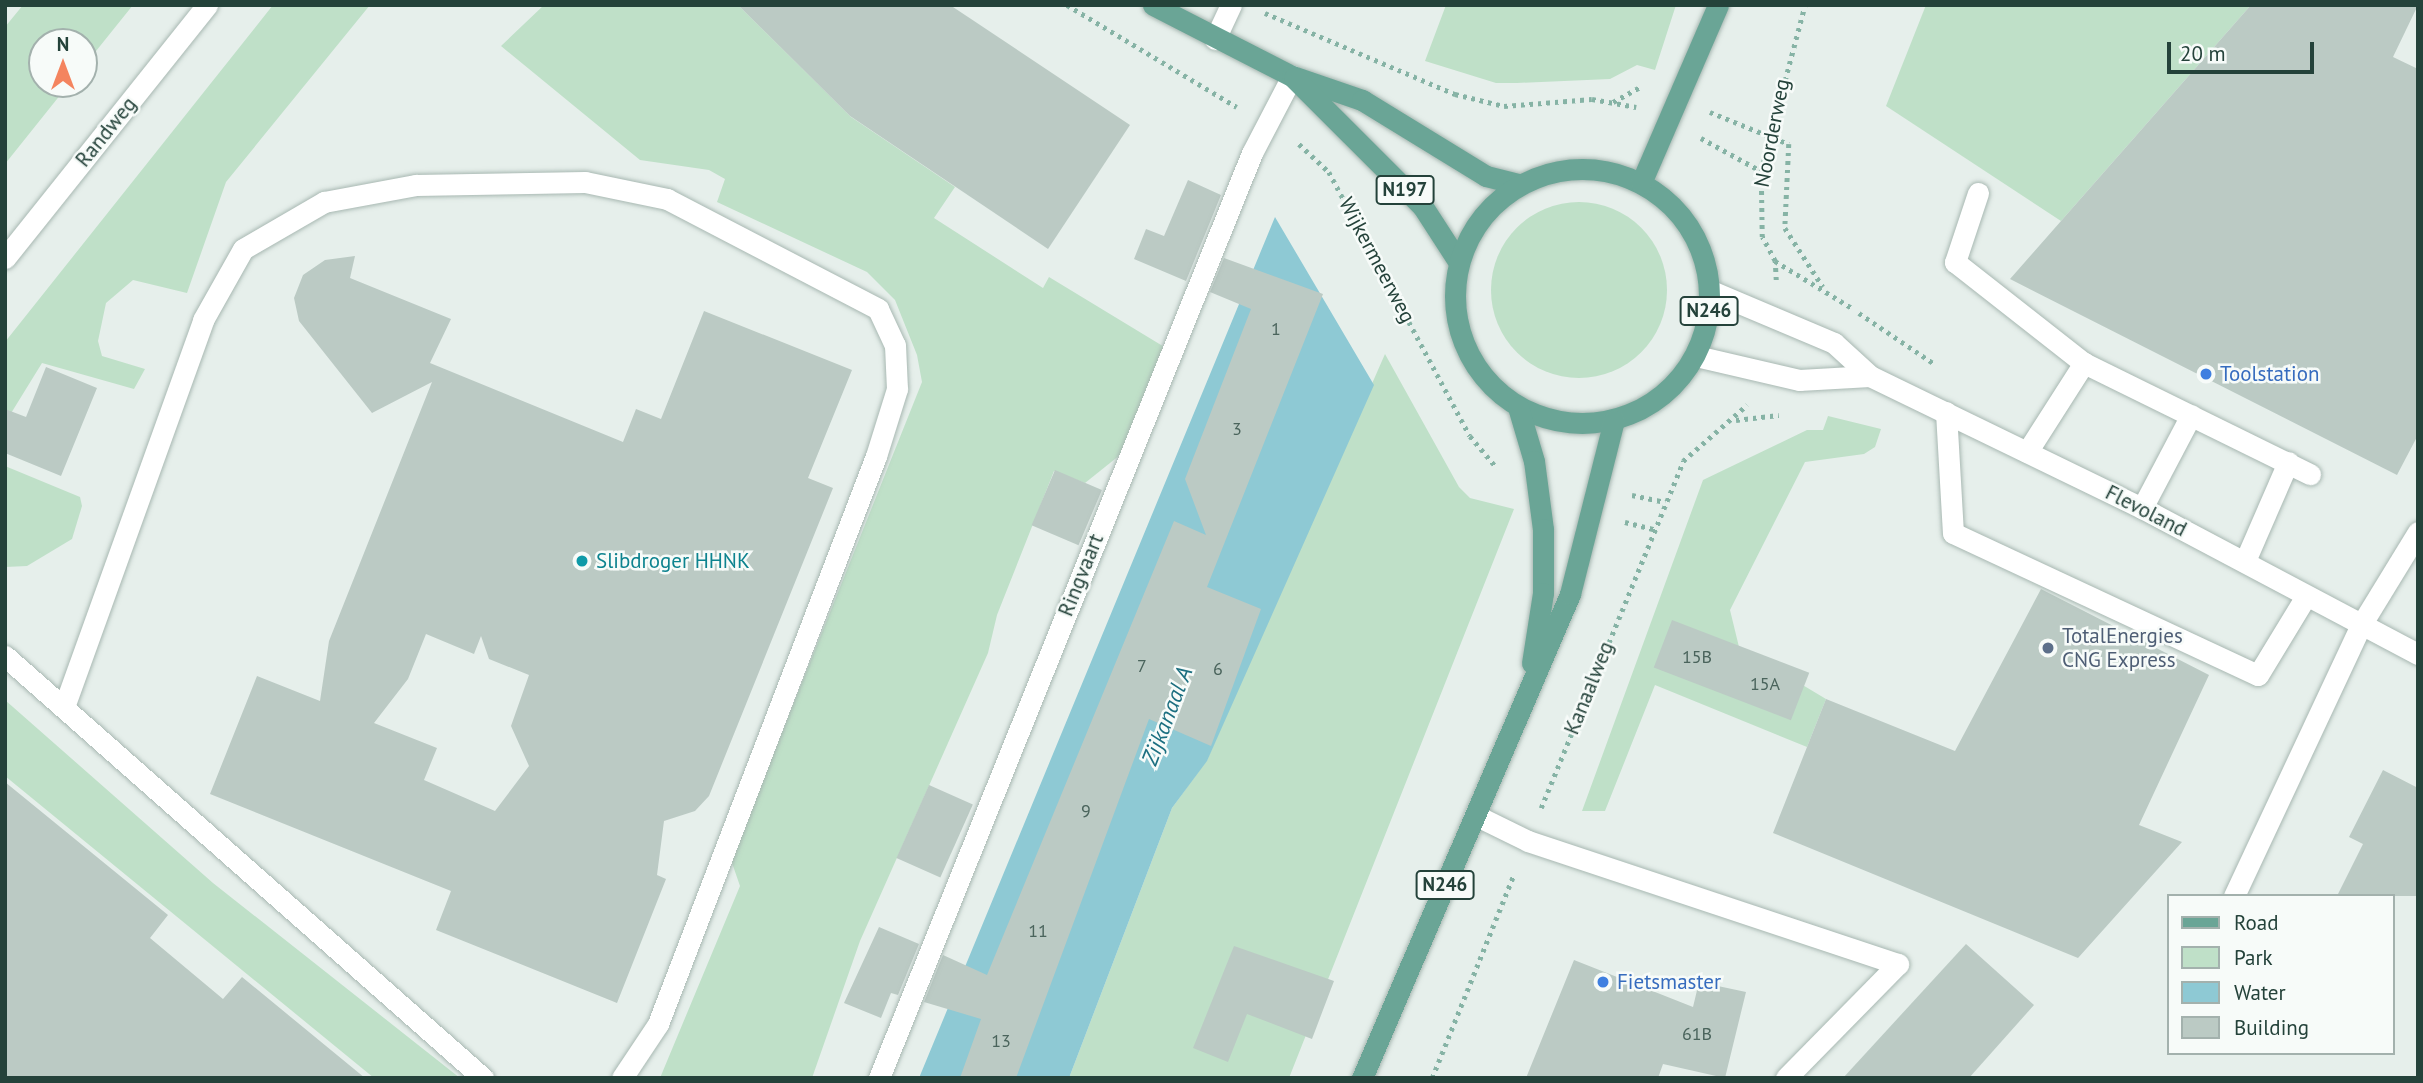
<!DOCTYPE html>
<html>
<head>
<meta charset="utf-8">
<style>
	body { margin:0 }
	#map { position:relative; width:2423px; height:1083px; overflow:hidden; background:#e6efeb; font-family:"PT Sans",sans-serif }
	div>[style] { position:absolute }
	.green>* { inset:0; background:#bfe0c8 }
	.round { border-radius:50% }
	.water>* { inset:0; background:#8ec9d4 }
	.building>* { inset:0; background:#bbcac4; transform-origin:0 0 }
	.path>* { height:4.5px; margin-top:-2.25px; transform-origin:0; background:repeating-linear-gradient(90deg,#86b3a5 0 3.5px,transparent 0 8.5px) }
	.roads { filter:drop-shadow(0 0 2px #a8b8b2) drop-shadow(0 0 2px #a8b8b2) }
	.minor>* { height:21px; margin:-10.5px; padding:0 10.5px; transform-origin:10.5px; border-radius:10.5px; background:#fff }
	.major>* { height:21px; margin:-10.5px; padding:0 10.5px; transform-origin:10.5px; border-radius:10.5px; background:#6aa596 }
	.major>.ring { margin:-10.5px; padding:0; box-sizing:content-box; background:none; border:21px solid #6aa596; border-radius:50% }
	.dots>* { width:19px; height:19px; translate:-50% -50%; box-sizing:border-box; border:4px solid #f7fbf9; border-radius:50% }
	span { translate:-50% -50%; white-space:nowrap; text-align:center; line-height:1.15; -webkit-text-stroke:5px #f7fbf9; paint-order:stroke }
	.number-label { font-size:18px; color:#4a645c }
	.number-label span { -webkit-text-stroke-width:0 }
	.shield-label span { padding:2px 5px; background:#f7fbf9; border:2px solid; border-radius:5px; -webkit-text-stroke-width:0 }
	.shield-label { font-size:19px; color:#24423a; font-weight:700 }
	.street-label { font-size:21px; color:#24423a }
	.shop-label { font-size:21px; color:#366cbe }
	.left { translate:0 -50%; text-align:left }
	.culture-label { font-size:21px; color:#0d838f }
	.service-label { font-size:21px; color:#4e5e75 }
	.water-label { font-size:23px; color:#1c6f80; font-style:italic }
	.frame { position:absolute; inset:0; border:7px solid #24423a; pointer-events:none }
	.legend { position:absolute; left:2167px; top:894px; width:228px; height:161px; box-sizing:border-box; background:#f7fbf9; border:2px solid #a3b1ad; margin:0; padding:9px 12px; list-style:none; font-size:21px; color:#24423a }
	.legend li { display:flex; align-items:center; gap:14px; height:35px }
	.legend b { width:35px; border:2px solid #a3b1ad }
	.north { position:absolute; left:28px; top:28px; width:70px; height:70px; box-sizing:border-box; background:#f7fbf9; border:2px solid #a3b1ad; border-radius:50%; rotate:0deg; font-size:19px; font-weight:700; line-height:28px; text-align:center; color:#24423a }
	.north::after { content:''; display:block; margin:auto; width:24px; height:32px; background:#f4845f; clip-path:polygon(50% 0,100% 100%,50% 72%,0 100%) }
	.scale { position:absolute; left:2167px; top:42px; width:147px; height:32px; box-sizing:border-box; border:4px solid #24423a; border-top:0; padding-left:9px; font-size:21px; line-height:24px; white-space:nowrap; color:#24423a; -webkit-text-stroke:5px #f7fbf9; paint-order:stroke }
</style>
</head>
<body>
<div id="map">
	<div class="green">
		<i style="clip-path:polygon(23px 5px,133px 5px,84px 66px,84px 42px,42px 42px,42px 84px,69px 84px,5px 164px,5px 27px)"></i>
		<i style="clip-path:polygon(273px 5px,370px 5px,226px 182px,187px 293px,133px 280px,106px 303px,98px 341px,102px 356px,145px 369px,134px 389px,42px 363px,5px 423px,5px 342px)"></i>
		<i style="clip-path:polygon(544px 5px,738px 5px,851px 117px,955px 187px,934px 218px,1043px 288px,1049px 277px,1166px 348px,1120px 455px,1085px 483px,1054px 471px,997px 615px,988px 653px,860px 941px,812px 1078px,660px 1078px,740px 886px,731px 860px,922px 382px,917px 355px,895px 300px,867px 272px,717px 202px,725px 179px,709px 170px,640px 160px,501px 46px)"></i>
		<i style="clip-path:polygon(1446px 5px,1676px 5px,1655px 70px,1637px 65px,1610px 79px,1517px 83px,1496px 83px,1425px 61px)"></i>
		<i style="clip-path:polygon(1926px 5px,2251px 5px,2061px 221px,1886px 106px)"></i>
		<i class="round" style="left:1491px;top:202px;width:176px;height:176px"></i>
		<i style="clip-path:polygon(1385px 354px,1459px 487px,1470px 498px,1514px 509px,1289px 1078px,1069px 1078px,1172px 808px,1207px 760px)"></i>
		<i style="clip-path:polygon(1828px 416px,1881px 429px,1875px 447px,1864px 454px,1805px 462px,1730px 610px,1739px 647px,1826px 699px,1807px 747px,1655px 685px,1605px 811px,1582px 811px,1703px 480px,1807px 430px,1823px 430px)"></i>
		<i style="clip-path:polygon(5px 466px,80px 497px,82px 506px,72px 539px,27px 566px,5px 567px)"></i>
		<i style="clip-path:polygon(5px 700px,213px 883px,460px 1078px,374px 1078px,5px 776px)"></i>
	</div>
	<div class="water">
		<i style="clip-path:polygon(1275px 217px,1374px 385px,1207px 761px,1172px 808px,1069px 1078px,919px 1078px)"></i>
	</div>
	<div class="building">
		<i style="clip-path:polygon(738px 5px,950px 5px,1130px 125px,1048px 249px,850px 116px)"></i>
		<i style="clip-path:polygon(2251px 5px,2418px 5px,2393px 57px,2418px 69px,2418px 435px,2397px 475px,2010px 279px)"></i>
		<i style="clip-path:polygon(1188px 180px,1221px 195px,1186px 281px,1134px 259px,1146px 229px,1164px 236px)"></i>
		<i style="clip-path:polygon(evenodd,355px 256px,350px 278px,451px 319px,430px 363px,623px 442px,636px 409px,661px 419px,704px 311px,852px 370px,808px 478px,833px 488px,709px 796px,695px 811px,664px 821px,657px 875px,666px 879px,617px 1003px,436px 930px,451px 891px,210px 794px,257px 676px,320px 701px,329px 641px,432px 382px,372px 413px,299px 321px,294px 298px,303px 275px,325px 260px,355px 256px,426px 634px,474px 654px,481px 636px,489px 659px,529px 675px,511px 726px,529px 766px,495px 811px,424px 780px,437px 748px,374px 723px,408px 679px,426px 634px)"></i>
		<i style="clip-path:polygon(1224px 258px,1323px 294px,1207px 587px,1261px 609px,1211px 746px,1149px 719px,1016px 1078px,960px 1078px,981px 1019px,924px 1002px,943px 955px,987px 975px,1174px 521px,1206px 535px,1185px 479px,1251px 309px,1210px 292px)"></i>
		<i style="clip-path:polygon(46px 367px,97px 388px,61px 476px,5px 453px,5px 409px,26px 417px)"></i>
		<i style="left:1055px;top:470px;width:51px;height:60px;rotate:23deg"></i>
		<i style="clip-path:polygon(2041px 589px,2209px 675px,2139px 825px,2182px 842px,2078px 958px,1773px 833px,1826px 699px,1955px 751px)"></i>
		<i style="left:1672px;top:620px;width:147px;height:51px;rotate:21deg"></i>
		<i style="clip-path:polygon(2383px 770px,2418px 788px,2418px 896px,2337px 896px,2363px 844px,2349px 837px)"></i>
		<i style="clip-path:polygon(5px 782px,168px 915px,150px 938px,223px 999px,242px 977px,365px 1078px,5px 1078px)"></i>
		<i style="left:929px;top:785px;width:48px;height:80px;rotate:24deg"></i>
		<i style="clip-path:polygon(879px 927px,919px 944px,898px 995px,891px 993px,881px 1018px,844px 1003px)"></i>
		<i style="clip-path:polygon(1966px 944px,2034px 1005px,1969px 1078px,1843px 1078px)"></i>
		<i style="clip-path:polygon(1234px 946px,1334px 981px,1312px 1039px,1247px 1014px,1228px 1062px,1193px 1048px)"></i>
		<i style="clip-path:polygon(1574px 960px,1693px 1007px,1699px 982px,1746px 992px,1725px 1078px,1663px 1064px,1658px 1078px,1526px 1078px)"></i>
	</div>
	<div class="path">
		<i style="left:1067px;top:5px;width:198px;rotate:31deg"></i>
		<i style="left:1265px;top:13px;width:207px;rotate:23.1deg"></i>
		<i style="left:1455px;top:94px;width:50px;rotate:13.8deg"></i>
		<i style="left:1504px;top:106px;width:88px;rotate:-4.5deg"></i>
		<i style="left:1592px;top:99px;width:45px;rotate:10.3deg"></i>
		<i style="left:1613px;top:102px;width:33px;rotate:-29deg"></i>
		<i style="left:1710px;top:112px;width:85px;rotate:22.1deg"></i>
		<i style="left:1789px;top:144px;width:84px;rotate:92.7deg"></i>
		<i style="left:1785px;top:228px;width:70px;rotate:57.2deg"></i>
		<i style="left:1701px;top:138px;width:68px;rotate:28.8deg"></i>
		<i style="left:1299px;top:144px;width:41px;rotate:43deg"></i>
		<i style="left:1329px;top:172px;width:299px;rotate:61.9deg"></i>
		<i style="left:1470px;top:436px;width:42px;rotate:49.8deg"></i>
		<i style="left:1775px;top:261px;width:90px;rotate:31.4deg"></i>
		<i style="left:1776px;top:280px;width:19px;rotate:-93deg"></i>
		<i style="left:1775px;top:261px;width:27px;rotate:-118deg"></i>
		<i style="left:1762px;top:237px;width:66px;rotate:-90.9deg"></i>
		<i style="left:1761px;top:171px;width:172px;rotate:-75.2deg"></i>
		<i style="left:1859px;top:313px;width:89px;rotate:34deg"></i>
		<i style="left:1736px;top:420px;width:43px;rotate:-6.6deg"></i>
		<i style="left:1632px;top:495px;width:34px;rotate:12deg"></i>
		<i style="left:1625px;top:522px;width:30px;rotate:14deg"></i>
		<i style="left:1541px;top:808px;width:375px;rotate:-67.7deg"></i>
		<i style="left:1683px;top:461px;width:85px;rotate:-41.2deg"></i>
		<i style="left:1432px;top:1078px;width:220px;rotate:-68.1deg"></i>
	</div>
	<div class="roads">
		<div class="minor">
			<i style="left:1215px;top:39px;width:38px;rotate:-65deg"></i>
			<i style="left:1978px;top:193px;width:73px;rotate:108.4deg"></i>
			<i style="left:1955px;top:262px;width:164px;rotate:38.1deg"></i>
			<i style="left:2084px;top:363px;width:252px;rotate:26.2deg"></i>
			<i style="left:5px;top:258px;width:324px;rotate:-51.4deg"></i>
			<i style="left:1711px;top:291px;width:134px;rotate:22.9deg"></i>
			<i style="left:1834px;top:343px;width:49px;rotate:42.5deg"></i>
			<i style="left:1870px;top:376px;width:302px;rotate:25.9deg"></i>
			<i style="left:2142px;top:508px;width:312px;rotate:27.9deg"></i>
			<i style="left:1696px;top:356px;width:106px;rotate:13.1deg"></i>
			<i style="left:1799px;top:380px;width:71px;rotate:-3.2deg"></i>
			<i style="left:1946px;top:412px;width:121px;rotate:86.7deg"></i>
			<i style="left:1953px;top:533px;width:336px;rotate:25deg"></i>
			<i style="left:2258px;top:675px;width:92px;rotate:-58.7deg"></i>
			<i style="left:2027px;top:452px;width:106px;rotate:-57.4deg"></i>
			<i style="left:2142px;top:508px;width:105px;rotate:-62.2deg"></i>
			<i style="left:2245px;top:561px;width:108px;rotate:-66.5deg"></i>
			<i style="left:5px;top:656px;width:638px;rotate:41.44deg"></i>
			<i style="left:64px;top:707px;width:411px;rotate:-70.2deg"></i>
			<i style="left:203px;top:320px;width:81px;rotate:-60.6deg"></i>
			<i style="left:243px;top:249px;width:94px;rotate:-30.1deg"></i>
			<i style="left:324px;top:202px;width:94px;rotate:-10.5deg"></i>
			<i style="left:416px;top:185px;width:169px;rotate:-1deg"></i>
			<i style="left:585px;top:182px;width:84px;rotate:11.7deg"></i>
			<i style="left:667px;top:199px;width:238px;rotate:27.5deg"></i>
			<i style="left:878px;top:309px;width:40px;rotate:65deg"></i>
			<i style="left:895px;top:345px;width:44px;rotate:87.4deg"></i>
			<i style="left:897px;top:389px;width:70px;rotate:107.4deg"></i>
			<i style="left:876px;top:456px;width:608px;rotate:111deg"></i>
			<i style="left:658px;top:1024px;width:65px;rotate:123.7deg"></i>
			<i style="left:1475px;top:815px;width:59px;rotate:26.1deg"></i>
			<i style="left:1528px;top:841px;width:390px;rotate:18.4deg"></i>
			<i style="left:1898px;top:964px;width:160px;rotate:134.5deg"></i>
			<i style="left:2234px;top:896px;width:299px;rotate:-64.9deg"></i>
			<i style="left:2361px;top:625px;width:109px;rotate:-58.5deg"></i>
			<i style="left:879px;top:1078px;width:997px;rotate:-68.04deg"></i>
			<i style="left:1252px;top:153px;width:87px;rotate:-62.5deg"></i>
		</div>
		<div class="major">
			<i style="left:1153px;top:5px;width:156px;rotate:27.1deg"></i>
			<i style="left:1292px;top:76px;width:74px;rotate:18.9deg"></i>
			<i style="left:1362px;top:100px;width:145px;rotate:31.5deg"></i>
			<i style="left:1486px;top:176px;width:34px;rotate:14deg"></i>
			<i style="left:1294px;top:78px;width:182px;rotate:45deg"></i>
			<i style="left:1423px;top:207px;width:64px;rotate:57.1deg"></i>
			<i class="ring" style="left:1455px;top:169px;width:233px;height:233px"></i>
			<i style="left:1641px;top:183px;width:194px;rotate:-66.6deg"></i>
			<i style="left:1518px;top:407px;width:56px;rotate:73.5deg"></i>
			<i style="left:1534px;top:461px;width:69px;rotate:82.5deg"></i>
			<i style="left:1543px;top:529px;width:64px;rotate:90deg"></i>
			<i style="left:1543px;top:593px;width:71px;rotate:98.9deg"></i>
			<i style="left:1362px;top:1078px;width:527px;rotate:-66.74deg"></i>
			<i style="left:1570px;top:594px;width:179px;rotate:-75.8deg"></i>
		</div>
	</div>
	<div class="dots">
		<i style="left:2206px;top:374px;background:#3f7fe0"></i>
		<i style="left:582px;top:561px;background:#0f9aa8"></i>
		<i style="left:2048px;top:648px;background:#5c6f8a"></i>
		<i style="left:1603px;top:982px;background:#3f7fe0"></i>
	</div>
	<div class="number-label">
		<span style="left:1276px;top:329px">1</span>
		<span style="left:1237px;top:429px">3</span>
		<span style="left:1697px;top:657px">15B</span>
		<span style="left:1142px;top:666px">7</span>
		<span style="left:1218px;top:669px">6</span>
		<span style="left:1765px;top:684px">15A</span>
		<span style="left:1086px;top:811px">9</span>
		<span style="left:1038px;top:931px">11</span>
		<span style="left:1697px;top:1034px">61B</span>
		<span style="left:1001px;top:1041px">13</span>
	</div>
	<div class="shield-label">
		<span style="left:1405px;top:190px">N197</span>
		<span style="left:1709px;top:311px">N246</span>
		<span style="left:1445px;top:885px">N246</span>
	</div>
	<div class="street-label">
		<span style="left:106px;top:132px;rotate:-51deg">Randweg</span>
		<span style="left:1772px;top:133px;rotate:-79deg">Noorderweg</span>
		<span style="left:1377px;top:260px;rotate:62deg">Wijkermeerweg</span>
		<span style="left:2146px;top:511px;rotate:27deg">Flevoland</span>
		<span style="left:1081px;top:575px;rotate:-68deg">Ringvaart</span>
		<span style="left:1589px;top:688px;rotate:-68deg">Kanaalweg</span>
	</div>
	<div class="shop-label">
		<span class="left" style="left:2220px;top:374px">Toolstation</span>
		<span class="left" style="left:1617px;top:982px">Fietsmaster</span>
	</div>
	<div class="culture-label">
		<span class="left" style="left:596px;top:561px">Slibdroger HHNK</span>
	</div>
	<div class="service-label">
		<span class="left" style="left:2062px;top:648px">TotalEnergies<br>CNG Express</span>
	</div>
	<div class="water-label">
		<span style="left:1167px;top:716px;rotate:-69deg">Zijkanaal A</span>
	</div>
	<div class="frame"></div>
	<ul class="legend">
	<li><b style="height:9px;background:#6aa596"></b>Road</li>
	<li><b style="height:19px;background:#bfe0c8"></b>Park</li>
	<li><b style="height:19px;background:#8ec9d4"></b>Water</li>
	<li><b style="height:19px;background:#bbcac4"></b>Building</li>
	</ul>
	<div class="north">N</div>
	<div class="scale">20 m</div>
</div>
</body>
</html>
